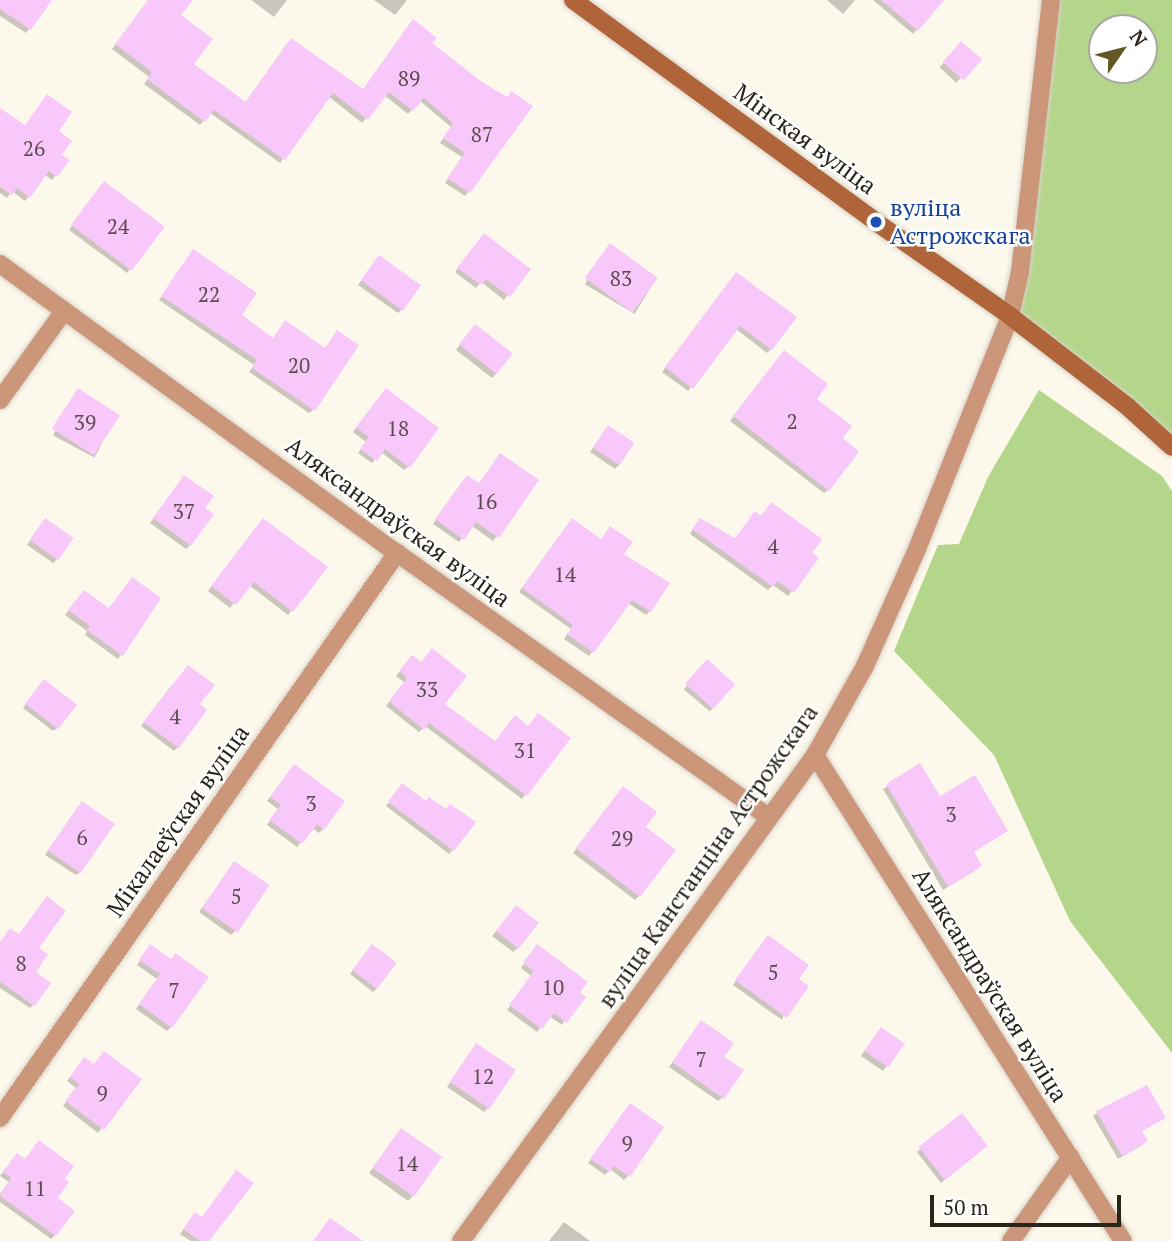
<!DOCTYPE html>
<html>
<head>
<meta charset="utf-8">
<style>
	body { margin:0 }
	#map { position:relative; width:1172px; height:1241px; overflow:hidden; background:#fdf8ec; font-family:"PT Serif",serif }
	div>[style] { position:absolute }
	.forest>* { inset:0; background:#b4d68a }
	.shadow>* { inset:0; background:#0003; transform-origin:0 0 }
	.building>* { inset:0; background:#f9c8fa; transform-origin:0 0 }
	.roads { filter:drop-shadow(0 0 2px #d7d2c6) drop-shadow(0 0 2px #d7d2c6) }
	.street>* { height:18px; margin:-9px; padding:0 9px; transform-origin:9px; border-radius:9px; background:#cb967a }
	.secondary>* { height:18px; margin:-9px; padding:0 9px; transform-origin:9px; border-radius:9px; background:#b06439 }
	.dots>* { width:19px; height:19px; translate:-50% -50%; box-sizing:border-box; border:4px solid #fff; border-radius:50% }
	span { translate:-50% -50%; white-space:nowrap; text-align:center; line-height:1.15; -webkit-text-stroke:5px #fff; paint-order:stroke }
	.number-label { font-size:21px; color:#5d4d51 }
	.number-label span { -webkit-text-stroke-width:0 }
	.street-label { font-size:24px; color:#292419 }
	.transit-label { font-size:24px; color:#164399 }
	.left { translate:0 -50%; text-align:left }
	.north { position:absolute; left:1088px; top:14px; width:70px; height:70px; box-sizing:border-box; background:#fff; border:2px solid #a9a7a3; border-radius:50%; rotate:55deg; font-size:19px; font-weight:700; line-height:28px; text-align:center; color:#292419 }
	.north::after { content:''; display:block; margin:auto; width:24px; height:32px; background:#635824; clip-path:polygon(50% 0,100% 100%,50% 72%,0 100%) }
	.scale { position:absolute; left:930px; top:1195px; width:191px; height:32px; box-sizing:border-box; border:4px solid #292419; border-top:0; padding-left:9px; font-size:21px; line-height:24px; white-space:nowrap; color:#292419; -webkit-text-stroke:5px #fff; paint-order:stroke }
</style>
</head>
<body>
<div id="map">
	<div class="forest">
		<i style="clip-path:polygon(evenodd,1051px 0,1172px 0,1172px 447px,1010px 316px,1051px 0,1102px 28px,1144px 28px,1144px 70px,1102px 70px,1102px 28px)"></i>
		<i style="clip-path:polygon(1039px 390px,1162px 476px,1172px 491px,1172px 1053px,1070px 921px,994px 755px,894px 651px,938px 545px,959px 544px,988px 477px)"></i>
	</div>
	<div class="shadow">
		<i style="clip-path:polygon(0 0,50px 0,26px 33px,0 16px)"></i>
		<i style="clip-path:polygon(149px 0,191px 0,179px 15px,192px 65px,245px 103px,287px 44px,363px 91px,430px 44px,481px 83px,506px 98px,531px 107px,465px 196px,445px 183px,462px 157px,440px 143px,451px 127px,420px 101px,408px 114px,384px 95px,362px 123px,328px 96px,280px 163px,210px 113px,200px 125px,144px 84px,149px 77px,112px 49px)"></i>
		<i style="clip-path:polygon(251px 0,287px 0,274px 17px)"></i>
		<i style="clip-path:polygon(374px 0,407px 0,395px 15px)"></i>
		<i style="clip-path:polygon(827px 0,855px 0,843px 14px)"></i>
		<i style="clip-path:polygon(873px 0,942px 0,913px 34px)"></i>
		<i style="left:962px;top:43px;width:23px;height:33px;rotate:43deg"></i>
		<i style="clip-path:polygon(0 124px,56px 132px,60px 155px,67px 160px,52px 180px,45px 175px,25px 201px,12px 191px,7px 198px,0 193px)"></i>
		<i style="clip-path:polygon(100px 187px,130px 269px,127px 273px,69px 230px)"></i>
		<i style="clip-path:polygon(480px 239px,528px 269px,504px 300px,481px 282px,476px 288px,455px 272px)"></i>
		<i style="left:606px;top:249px;width:58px;height:41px;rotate:31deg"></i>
		<i style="clip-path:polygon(190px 255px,313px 410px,309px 413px,249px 372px,254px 365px,159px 300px)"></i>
		<i style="clip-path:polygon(375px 261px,402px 309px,398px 313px,358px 285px)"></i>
		<i style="clip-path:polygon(733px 278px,771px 349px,767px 353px,736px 329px,688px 391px,662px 372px)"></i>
		<i style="clip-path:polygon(471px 330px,496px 374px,492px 378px,456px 350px)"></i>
		<i style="clip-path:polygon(780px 356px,840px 439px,828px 490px,824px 493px,730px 421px)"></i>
		<i style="left:75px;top:394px;width:47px;height:47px;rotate:28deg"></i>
		<i style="clip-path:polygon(382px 394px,408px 467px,404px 470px,381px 452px,372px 463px,358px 453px,366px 442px,353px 432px)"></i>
		<i style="clip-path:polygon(608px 427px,619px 465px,615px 469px,590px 452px)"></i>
		<i style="clip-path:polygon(180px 481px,190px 545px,186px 549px,150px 523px)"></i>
		<i style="clip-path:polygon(463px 481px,478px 485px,537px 481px,493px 541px,472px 526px,459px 542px,433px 524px)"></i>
		<i style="clip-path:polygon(42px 524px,57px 559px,53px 563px,27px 545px)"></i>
		<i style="clip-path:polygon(259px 524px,325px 567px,288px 615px,249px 585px,230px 608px,208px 591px)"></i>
		<i style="clip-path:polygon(568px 524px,622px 554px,650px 611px,646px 615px,628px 603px,589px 656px,564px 639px,571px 629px,519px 592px)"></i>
		<i style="clip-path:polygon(696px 524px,735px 539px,809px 553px,817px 559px,788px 596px,773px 585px,768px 590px,690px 534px)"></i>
		<i style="clip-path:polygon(80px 596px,109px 610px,158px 599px,118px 659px,85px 635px,87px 631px,65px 615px)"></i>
		<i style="clip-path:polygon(409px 661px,442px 704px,495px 743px,528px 728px,568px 738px,522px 799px,425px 726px,419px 732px,386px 706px,405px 683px,396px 676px)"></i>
		<i style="left:707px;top:662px;width:34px;height:36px;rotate:40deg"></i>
		<i style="clip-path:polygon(40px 685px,57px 728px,53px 731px,23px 708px)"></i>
		<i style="clip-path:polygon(171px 686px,178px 747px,174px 751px,141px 726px)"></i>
		<i style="clip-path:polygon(919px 766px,939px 799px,1006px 831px,972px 853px,980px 866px,976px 870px,943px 890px,883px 789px)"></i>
		<i style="clip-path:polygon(291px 770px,323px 829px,319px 833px,312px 828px,297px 847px,267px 825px,278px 809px,267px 801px)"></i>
		<i style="clip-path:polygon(399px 790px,453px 850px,449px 854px,386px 806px)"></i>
		<i style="clip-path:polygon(619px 792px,639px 896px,635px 900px,573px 853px)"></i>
		<i style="clip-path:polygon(78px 807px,80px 872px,76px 875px,45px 855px)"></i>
		<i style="clip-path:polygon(231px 867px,235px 931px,231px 935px,199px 912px)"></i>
		<i style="clip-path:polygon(513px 911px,517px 949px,513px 952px,492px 936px)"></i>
		<i style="clip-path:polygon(764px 941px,796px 979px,782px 1020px,733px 985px)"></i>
		<i style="clip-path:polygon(0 943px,36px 948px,33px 1005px,30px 1008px,0 988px)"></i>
		<i style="clip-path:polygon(147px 950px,170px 961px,171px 1027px,167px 1031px,136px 1009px,157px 979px,137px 965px)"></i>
		<i style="clip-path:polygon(368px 950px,377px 988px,373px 992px,350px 974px)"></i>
		<i style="clip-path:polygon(533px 951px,578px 993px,562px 1025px,549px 1016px,537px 1032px,507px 1010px,531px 976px,521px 968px)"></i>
		<i style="clip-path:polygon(698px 1026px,722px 1057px,722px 1098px,718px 1101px,669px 1067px)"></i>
		<i style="clip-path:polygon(877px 1033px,902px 1045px,883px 1071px,861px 1056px)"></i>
		<i style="clip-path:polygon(473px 1049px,488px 1108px,484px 1112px,447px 1087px)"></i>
		<i style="clip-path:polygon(81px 1063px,139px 1079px,98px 1133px,63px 1106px,76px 1088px,67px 1081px)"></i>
		<i style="clip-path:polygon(626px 1109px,628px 1176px,624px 1180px,610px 1169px,605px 1175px,588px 1163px)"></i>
		<i style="clip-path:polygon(1097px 1113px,1159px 1121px,1140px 1132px,1145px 1141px,1142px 1145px,1118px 1159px,1093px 1116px)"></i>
		<i style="clip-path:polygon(397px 1134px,412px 1197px,408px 1201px,369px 1173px)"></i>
		<i style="clip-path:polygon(920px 1149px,982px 1150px,941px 1183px,917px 1152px)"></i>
		<i style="clip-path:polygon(13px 1159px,63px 1179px,55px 1199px,55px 1235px,51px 1239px,0 1202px,0 1194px,9px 1182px,0 1176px)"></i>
		<i style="clip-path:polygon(192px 1218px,201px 1218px,207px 1241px,191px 1241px,180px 1234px)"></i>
		<i style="clip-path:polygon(564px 1222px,590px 1241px,549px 1241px)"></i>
	</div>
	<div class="building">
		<i style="clip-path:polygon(0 0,52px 0,31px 30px,0 9px)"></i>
		<i style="clip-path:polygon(148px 0,193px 0,181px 15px,213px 39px,194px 64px,246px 102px,291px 38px,363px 89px,413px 19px,437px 38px,432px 43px,482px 82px,507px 97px,511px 91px,533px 106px,470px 193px,447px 178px,465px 153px,443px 138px,453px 123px,424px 98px,413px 111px,389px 92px,368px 120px,333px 93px,285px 160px,214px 110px,205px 122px,147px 79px,152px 72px,115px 44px)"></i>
		<i style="clip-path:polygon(881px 0,944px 0,918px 31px)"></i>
		<i style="left:961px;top:41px;width:28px;height:28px;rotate:41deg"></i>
		<i style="clip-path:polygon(47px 94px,72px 112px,59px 131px,72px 141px,62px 155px,70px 160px,57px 177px,49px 171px,30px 198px,17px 188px,12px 195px,0 187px,0 108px,25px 125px)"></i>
		<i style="left:104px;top:181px;width:76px;height:55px;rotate:37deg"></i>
		<i style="clip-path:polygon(484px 233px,531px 269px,510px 297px,486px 279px,481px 285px,457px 268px)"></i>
		<i style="left:610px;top:243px;width:59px;height:43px;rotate:36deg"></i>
		<i style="clip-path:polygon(193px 249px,257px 293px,242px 315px,273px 338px,285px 320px,325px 348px,337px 330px,359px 345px,315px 411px,252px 368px,257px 360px,161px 296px)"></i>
		<i style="left:379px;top:255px;width:52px;height:31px;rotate:36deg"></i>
		<i style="clip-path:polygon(736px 272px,797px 317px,772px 350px,740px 326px,693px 389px,665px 367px)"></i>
		<i style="left:475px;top:324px;width:48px;height:26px;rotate:38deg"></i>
		<i style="clip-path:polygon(784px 350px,828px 384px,817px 399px,852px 426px,843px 438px,859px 452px,829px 491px,733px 416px)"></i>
		<i style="left:78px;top:388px;width:50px;height:48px;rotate:33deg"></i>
		<i style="clip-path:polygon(386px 388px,439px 428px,410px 468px,385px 449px,377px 461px,360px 449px,369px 437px,356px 427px)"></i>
		<i style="left:608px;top:425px;width:32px;height:27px;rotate:34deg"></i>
		<i style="clip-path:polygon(500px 453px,539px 480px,499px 538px,476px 522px,464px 540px,435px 519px,467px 475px,479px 483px)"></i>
		<i style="clip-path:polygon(184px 475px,214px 496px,205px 508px,214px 514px,191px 546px,153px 518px)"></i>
		<i style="clip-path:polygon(771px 502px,822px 539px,812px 553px,819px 558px,794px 593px,777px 581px,773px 587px,692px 529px,700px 518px,735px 538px,755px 511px,761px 516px)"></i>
		<i style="left:45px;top:518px;width:35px;height:27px;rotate:35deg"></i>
		<i style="clip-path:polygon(263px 518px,328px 567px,293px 612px,254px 582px,236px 605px,211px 586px)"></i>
		<i style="clip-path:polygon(572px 518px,601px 539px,610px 526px,633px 542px,624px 554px,670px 583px,651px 612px,632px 600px,594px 653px,567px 634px,573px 625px,522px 588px)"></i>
		<i style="clip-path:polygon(132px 577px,161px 598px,123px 656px,87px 630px,90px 626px,68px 610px,84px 590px,109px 608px)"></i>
		<i style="clip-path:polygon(432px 648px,467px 676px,445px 704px,495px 741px,515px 715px,528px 726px,538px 713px,571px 738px,527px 796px,429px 723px,424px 730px,389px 701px,407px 678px,399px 671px,412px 655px,421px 662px)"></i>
		<i style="left:707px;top:659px;width:38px;height:33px;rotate:42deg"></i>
		<i style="clip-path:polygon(188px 665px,215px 685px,200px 704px,207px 710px,179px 748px,143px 722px)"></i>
		<i style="left:44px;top:679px;width:42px;height:31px;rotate:38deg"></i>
		<i style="clip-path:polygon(920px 763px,940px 796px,975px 775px,1008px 831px,974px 852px,982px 866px,948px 887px,886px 784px)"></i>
		<i style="clip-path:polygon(294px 764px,345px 801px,324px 830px,317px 824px,302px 844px,269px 820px,281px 805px,270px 797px)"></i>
		<i style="clip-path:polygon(402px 783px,426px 801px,429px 797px,446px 809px,450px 804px,476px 822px,454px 851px,388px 802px)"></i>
		<i style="clip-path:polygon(623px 786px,657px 812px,646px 827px,676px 850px,640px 897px,576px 848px)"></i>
		<i style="left:82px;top:801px;width:40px;height:60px;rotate:35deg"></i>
		<i style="left:234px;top:861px;width:43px;height:57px;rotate:34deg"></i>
		<i style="clip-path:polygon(47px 896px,66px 911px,39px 948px,48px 954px,36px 972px,51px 983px,35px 1006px,0 982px,0 942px,10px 928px,19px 934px)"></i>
		<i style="left:516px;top:905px;width:29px;height:33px;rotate:38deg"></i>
		<i style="clip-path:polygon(768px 935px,809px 965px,799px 979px,809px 986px,787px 1018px,735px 980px)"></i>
		<i style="clip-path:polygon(150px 944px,171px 959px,175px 953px,209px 977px,172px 1028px,139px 1004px,160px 974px,139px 960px)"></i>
		<i style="left:372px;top:944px;width:31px;height:33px;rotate:37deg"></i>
		<i style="clip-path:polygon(537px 944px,588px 982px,580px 992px,586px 997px,567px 1023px,554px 1013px,542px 1029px,509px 1005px,534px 971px,523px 963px)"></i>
		<i style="clip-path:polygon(701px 1020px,734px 1043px,724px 1057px,744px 1070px,724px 1099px,672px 1062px)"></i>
		<i style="left:881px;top:1027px;width:29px;height:29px;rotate:35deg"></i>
		<i style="left:476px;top:1043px;width:48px;height:47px;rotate:34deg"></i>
		<i style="clip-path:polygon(104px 1051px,142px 1079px,104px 1130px,65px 1101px,79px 1084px,70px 1077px,84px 1057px,94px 1064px)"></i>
		<i style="clip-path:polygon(1147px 1085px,1166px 1118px,1142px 1131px,1148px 1141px,1122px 1156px,1096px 1111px)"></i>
		<i style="clip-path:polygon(630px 1103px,664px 1127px,630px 1177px,614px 1166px,610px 1172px,590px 1159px)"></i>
		<i style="left:962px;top:1113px;width:42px;height:55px;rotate:52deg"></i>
		<i style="left:401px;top:1128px;width:50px;height:49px;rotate:35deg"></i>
		<i style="clip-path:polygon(39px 1140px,74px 1166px,65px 1179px,69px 1182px,58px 1198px,75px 1211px,56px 1236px,0 1196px,11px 1178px,3px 1172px,17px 1153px,25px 1159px)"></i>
		<i style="clip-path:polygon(236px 1170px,254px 1183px,209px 1241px,200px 1241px,183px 1229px,195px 1212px,202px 1217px)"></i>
		<i style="clip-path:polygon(330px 1218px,363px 1241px,313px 1241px)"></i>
	</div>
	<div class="roads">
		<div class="street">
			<i style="left:0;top:264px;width:491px;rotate:36.1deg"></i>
			<i style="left:397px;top:553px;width:456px;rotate:35.4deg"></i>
			<i style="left:0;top:400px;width:110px;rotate:-54.3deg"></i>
			<i style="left:815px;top:755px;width:575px;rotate:57.64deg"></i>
			<i style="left:0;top:1118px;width:691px;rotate:-54.91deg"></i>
			<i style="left:461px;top:1241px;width:601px;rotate:-53.93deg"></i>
			<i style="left:815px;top:755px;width:102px;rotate:-60.7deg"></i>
			<i style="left:865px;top:666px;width:128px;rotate:-66deg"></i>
			<i style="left:917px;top:549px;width:251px;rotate:-68.2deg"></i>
			<i style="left:1010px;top:316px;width:45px;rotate:-77.2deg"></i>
			<i style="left:1020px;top:272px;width:274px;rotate:-83.5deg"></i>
			<i style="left:1011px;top:1241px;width:103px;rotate:-54.5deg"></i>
		</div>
		<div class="secondary">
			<i style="left:573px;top:0;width:376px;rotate:36.2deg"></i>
			<i style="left:876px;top:222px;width:164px;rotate:35deg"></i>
			<i style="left:1010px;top:316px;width:149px;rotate:37.6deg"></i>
			<i style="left:1128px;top:407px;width:59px;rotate:42.3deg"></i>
		</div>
	</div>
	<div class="dots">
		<i style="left:876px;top:222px;background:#1a4fb4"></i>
	</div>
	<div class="number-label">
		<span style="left:409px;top:78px">89</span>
		<span style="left:482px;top:134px">87</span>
		<span style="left:34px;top:148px">26</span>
		<span style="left:118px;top:226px">24</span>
		<span style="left:621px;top:278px">83</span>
		<span style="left:209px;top:294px">22</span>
		<span style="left:299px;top:365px">20</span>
		<span style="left:792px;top:421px">2</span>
		<span style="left:85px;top:422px">39</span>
		<span style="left:398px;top:428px">18</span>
		<span style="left:486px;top:501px">16</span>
		<span style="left:184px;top:511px">37</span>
		<span style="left:773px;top:546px">4</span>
		<span style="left:565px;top:574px">14</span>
		<span style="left:427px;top:689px">33</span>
		<span style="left:175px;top:716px">4</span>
		<span style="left:525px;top:750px">31</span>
		<span style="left:311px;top:803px">3</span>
		<span style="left:951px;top:814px">3</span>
		<span style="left:82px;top:837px">6</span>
		<span style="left:622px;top:838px">29</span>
		<span style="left:236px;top:896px">5</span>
		<span style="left:21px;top:963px">8</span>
		<span style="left:773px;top:972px">5</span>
		<span style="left:553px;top:987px">10</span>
		<span style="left:174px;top:990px">7</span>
		<span style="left:701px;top:1059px">7</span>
		<span style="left:483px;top:1076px">12</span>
		<span style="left:102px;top:1093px">9</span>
		<span style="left:627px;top:1143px">9</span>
		<span style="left:407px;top:1163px">14</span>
		<span style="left:35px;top:1188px">11</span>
	</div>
	<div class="street-label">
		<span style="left:805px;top:139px;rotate:36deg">Мінская вуліца</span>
		<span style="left:398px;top:522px;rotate:36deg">Аляксандраўская вуліца</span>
		<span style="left:178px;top:821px;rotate:-55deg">Мікалаеўская вуліца</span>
		<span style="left:708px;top:856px;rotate:-55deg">вуліца Канстанціна Астрожскага</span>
		<span style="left:990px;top:985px;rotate:58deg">Аляксандраўская вуліца</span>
	</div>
	<div class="transit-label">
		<span class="left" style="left:890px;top:222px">вуліца<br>Астрожскага</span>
	</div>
	<div class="north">N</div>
	<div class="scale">50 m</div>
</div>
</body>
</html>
